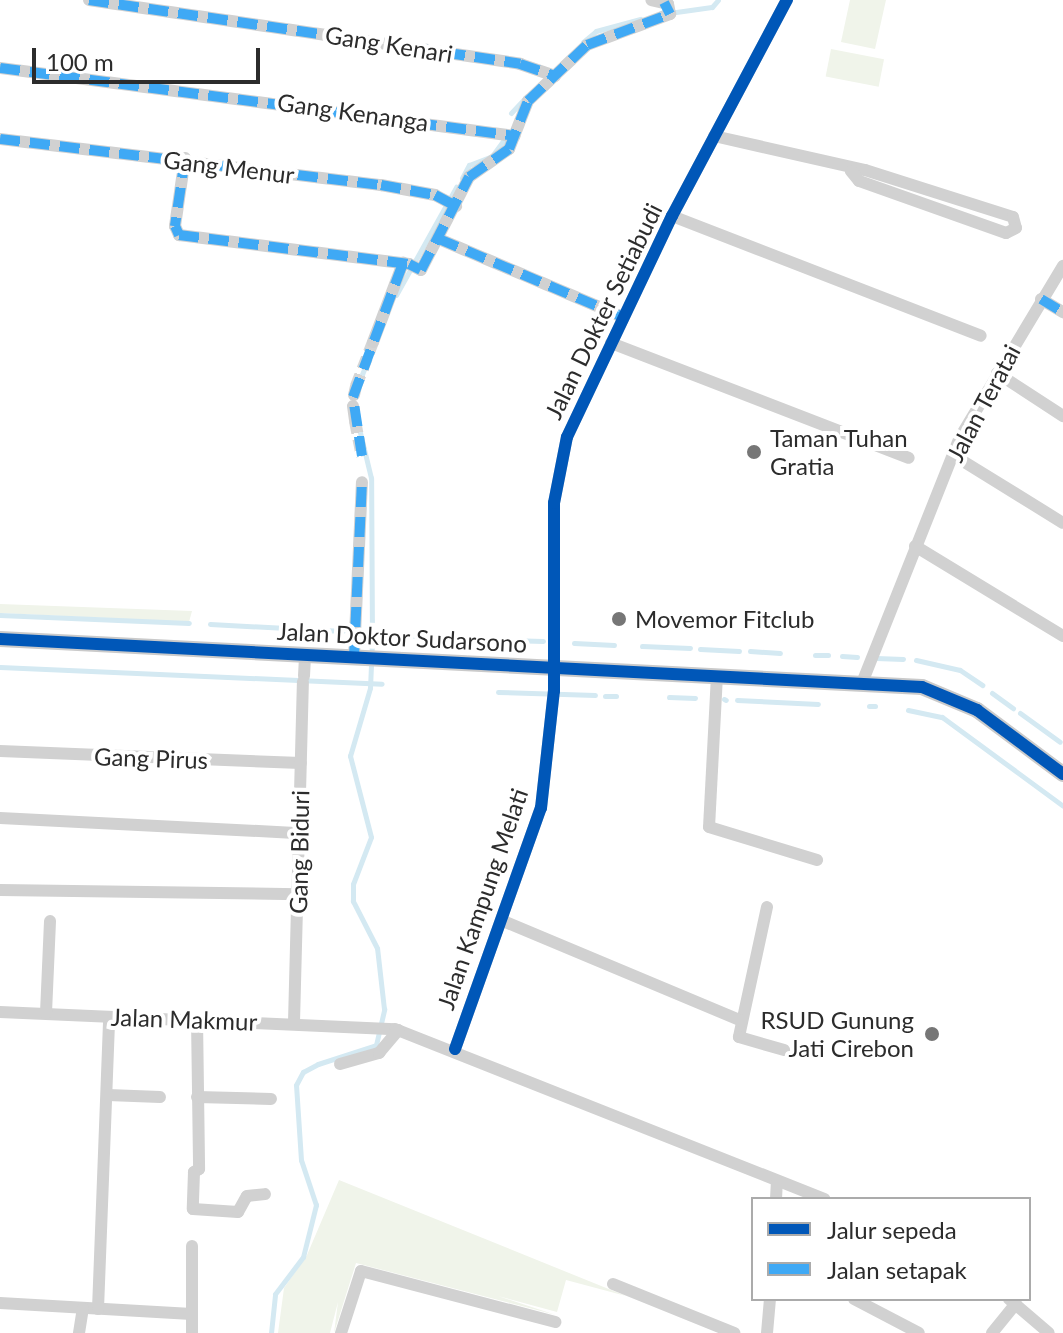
<!DOCTYPE html>
<html>
<head>
<meta charset="utf-8">
<style>
	body { margin:0 }
	#map { position:relative; width:1063px; height:1333px; overflow:hidden; background:#fff; font-family:Lato,sans-serif }
	div>[style] { position:absolute }
	.green>* { inset:0; background:#f0f4ea; transform-origin:0 0 }
	.stream>* { height:5px; margin:-2.5px; padding:0 2.5px; transform-origin:2.5px; border-radius:2.5px; background:#d4e9f2 }
	.street-tunnel>* { height:12px; margin-top:-6px; transform-origin:0; background:repeating-linear-gradient(90deg,#d5d5d5 0 12px,transparent 0 18px) }
	.street>* { height:12px; margin:-6px; padding:0 6px; transform-origin:6px; border-radius:6px; background:#d1d1d1 }
	.secondary>* { height:16px; margin:-8px; padding:0 8px; transform-origin:8px; border-radius:8px; background:#cacaca }
	.quiet>* { height:10px; margin-top:-5px; transform-origin:0; background:repeating-linear-gradient(90deg,#3fa9f5 0 20px,transparent 0 30px) }
	.cycleway>* { height:12px; margin:-6px; padding:0 6px; transform-origin:6px; border-radius:6px; background:#0057b8 }
	.dots>* { width:22px; height:22px; translate:-50% -50%; box-sizing:border-box; border:4px solid #fff; border-radius:50% }
	span { translate:-50% -50%; white-space:nowrap; text-align:center; line-height:1.15; -webkit-text-stroke:8px #fff; paint-order:stroke }
	.street-label { font-size:24px; color:#2c2c2c }
	.poi-label { font-size:24px; color:#2c2c2c }
	.left { translate:0 -50%; text-align:left }
	.right { translate:-100% -50%; text-align:right }
	.legend { position:absolute; left:751px; top:1197px; width:280px; height:104px; box-sizing:border-box; background:#fff; border:2px solid #ababab; margin:0; padding:10px 14px; list-style:none; font-size:24px; color:#2c2c2c }
	.legend li { display:flex; align-items:center; gap:16px; height:40px }
	.legend b { width:40px; border:2px solid #ababab }
	.scale { position:absolute; left:32px; top:48px; width:228px; height:36px; box-sizing:border-box; border:4px solid #2c2c2c; border-top:0; padding-left:10px; font-size:24px; line-height:28px; white-space:nowrap; color:#2c2c2c; -webkit-text-stroke:6px #fff; paint-order:stroke }
</style>
</head>
<body>
<div id="map">
	<div class="green">
		<i style="clip-path:polygon(850px 0,886px 0,875px 49px,841px 42px)"></i>
		<i style="left:831px;top:49px;width:54px;height:28px;rotate:11deg"></i>
		<i style="clip-path:polygon(0 604px,192px 611px,189px 622px,0 613px)"></i>
		<i style="clip-path:polygon(339px 1180px,626px 1296px,566px 1280px,557px 1312px,498px 1296px,556px 1315px,356px 1263px,334px 1333px,338px 1302px,330px 1333px,278px 1333px,284px 1288px,307px 1255px)"></i>
	</div>
	<div class="stream">
		<i style="left:669px;top:13px;width:43px;rotate:-7.9deg"></i>
		<i style="left:712px;top:7px;width:9px;rotate:-49deg"></i>
		<i style="left:583px;top:42px;width:17px;rotate:-40deg"></i>
		<i style="left:596px;top:31px;width:46px;rotate:-15.3deg"></i>
		<i style="left:511px;top:113px;width:23px;rotate:-47deg"></i>
		<i style="left:462px;top:178px;width:15px;rotate:-62deg"></i>
		<i style="left:469px;top:165px;width:25px;rotate:-21deg"></i>
		<i style="left:492px;top:156px;width:19px;rotate:-54deg"></i>
		<i style="left:396px;top:295px;width:124px;rotate:-60.9deg"></i>
		<i style="left:357px;top:387px;width:46px;rotate:-68.4deg"></i>
		<i style="left:0;top:615px;width:189px;rotate:2.4deg"></i>
		<i style="left:210px;top:624px;width:133px;rotate:3deg"></i>
		<i style="left:372px;top:633px;width:23px;rotate:2deg"></i>
		<i style="left:405px;top:635px;width:13px;rotate:4deg"></i>
		<i style="left:434px;top:636px;width:5px;rotate:11deg"></i>
		<i style="left:444px;top:637px;width:32px;rotate:2deg"></i>
		<i style="left:490px;top:639px;width:7px"></i>
		<i style="left:503px;top:640px;width:40px;rotate:1.4deg"></i>
		<i style="left:574px;top:643px;width:40px;rotate:2.9deg"></i>
		<i style="left:642px;top:646px;width:48px;rotate:2.4deg"></i>
		<i style="left:700px;top:649px;width:39px;rotate:3deg"></i>
		<i style="left:750px;top:651px;width:30px;rotate:4deg"></i>
		<i style="left:815px;top:655px;width:13px"></i>
		<i style="left:842px;top:656px;width:15px;rotate:4deg"></i>
		<i style="left:876px;top:658px;width:27px;rotate:2deg"></i>
		<i style="left:916px;top:660px;width:45px;rotate:12.8deg"></i>
		<i style="left:960px;top:670px;width:27px;rotate:34deg"></i>
		<i style="left:0;top:667px;width:382px;rotate:2.5deg"></i>
		<i style="left:498px;top:692px;width:97px;rotate:1.8deg"></i>
		<i style="left:992px;top:693px;width:26px;rotate:36deg"></i>
		<i style="left:605px;top:696px;width:11px"></i>
		<i style="left:669px;top:697px;width:26px;rotate:2deg"></i>
		<i style="left:724px;top:699px;width:2px;rotate:27deg"></i>
		<i style="left:737px;top:700px;width:81px;rotate:2.8deg"></i>
		<i style="left:869px;top:706px;width:6px"></i>
		<i style="left:908px;top:710px;width:35px;rotate:12deg"></i>
		<i style="left:942px;top:717px;width:150px;rotate:36.3deg"></i>
		<i style="left:1020px;top:713px;width:49px;rotate:35.9deg"></i>
		<i style="left:271px;top:1333px;width:39px;rotate:-84deg"></i>
		<i style="left:275px;top:1294px;width:46px;rotate:-52.9deg"></i>
		<i style="left:303px;top:1257px;width:54px;rotate:-76deg"></i>
		<i style="left:316px;top:1205px;width:47px;rotate:-108.4deg"></i>
		<i style="left:301px;top:1160px;width:75px;rotate:-93.8deg"></i>
		<i style="left:296px;top:1085px;width:15px;rotate:-62deg"></i>
		<i style="left:303px;top:1072px;width:17px;rotate:-28deg"></i>
		<i style="left:318px;top:1064px;width:61px;rotate:-18.1deg"></i>
		<i style="left:376px;top:1045px;width:37px;rotate:-77deg"></i>
		<i style="left:384px;top:1009px;width:61px;rotate:-96.5deg"></i>
		<i style="left:377px;top:948px;width:53px;rotate:-117.1deg"></i>
		<i style="left:353px;top:901px;width:17px;rotate:-90deg"></i>
		<i style="left:353px;top:884px;width:50px;rotate:-69deg"></i>
		<i style="left:371px;top:837px;width:84px;rotate:-104.5deg"></i>
		<i style="left:350px;top:756px;width:71px;rotate:-73.6deg"></i>
		<i style="left:370px;top:688px;width:45px;rotate:-87.5deg"></i>
		<i style="left:372px;top:643px;width:165px;rotate:-90.3deg"></i>
		<i style="left:371px;top:478px;width:60px;rotate:-103.6deg"></i>
	</div>
	<div class="street-tunnel">
		<i style="left:356px;top:386px;width:47px;rotate:-68.9deg"></i>
		<i style="left:355px;top:421px;width:36px;rotate:79deg"></i>
	</div>
	<div class="street">
		<i style="left:89px;top:0;width:436px;rotate:8.4deg"></i>
		<i style="left:520px;top:64px;width:37px;rotate:19deg"></i>
		<i style="left:0;top:68px;width:519px;rotate:7.52deg"></i>
		<i style="left:714px;top:136px;width:155px;rotate:12.7deg"></i>
		<i style="left:865px;top:170px;width:155px;rotate:17.6deg"></i>
		<i style="left:1013px;top:217px;width:11px;rotate:75deg"></i>
		<i style="left:1016px;top:228px;width:11px;rotate:153deg"></i>
		<i style="left:1006px;top:233px;width:156px;rotate:-160.5deg"></i>
		<i style="left:859px;top:181px;width:13px;rotate:-129deg"></i>
		<i style="left:0;top:139px;width:384px;rotate:6.9deg"></i>
		<i style="left:381px;top:185px;width:55px;rotate:10.5deg"></i>
		<i style="left:435px;top:195px;width:24px;rotate:28deg"></i>
		<i style="left:185px;top:158px;width:69px;rotate:98.4deg"></i>
		<i style="left:175px;top:226px;width:10px;rotate:66deg"></i>
		<i style="left:179px;top:235px;width:232px;rotate:7.2deg"></i>
		<i style="left:409px;top:264px;width:13px;rotate:27deg"></i>
		<i style="left:421px;top:270px;width:105px;rotate:-62.7deg"></i>
		<i style="left:469px;top:177px;width:49px;rotate:-35deg"></i>
		<i style="left:509px;top:149px;width:52px;rotate:-68.4deg"></i>
		<i style="left:528px;top:101px;width:81px;rotate:-43.5deg"></i>
		<i style="left:587px;top:45px;width:89px;rotate:-20.5deg"></i>
		<i style="left:670px;top:14px;width:10px;rotate:-101deg"></i>
		<i style="left:668px;top:4px;width:17px;rotate:-167deg"></i>
		<i style="left:672px;top:216px;width:331px;rotate:21.2deg"></i>
		<i style="left:439px;top:239px;width:200px;rotate:23deg"></i>
		<i style="left:1041px;top:299px;width:26px;rotate:31deg"></i>
		<i style="left:373px;top:342px;width:85px;rotate:-69.2deg"></i>
		<i style="left:611px;top:343px;width:319px;rotate:21.1deg"></i>
		<i style="left:997px;top:373px;width:79px;rotate:33.1deg"></i>
		<i style="left:354px;top:395px;width:9px;rotate:-77deg"></i>
		<i style="left:353px;top:406px;width:15px;rotate:82deg"></i>
		<i style="left:953px;top:455px;width:129px;rotate:31.7deg"></i>
		<i style="left:915px;top:546px;width:173px;rotate:31.3deg"></i>
		<i style="left:354px;top:657px;width:175px;rotate:-87.4deg"></i>
		<i style="left:717px;top:675px;width:152px;rotate:93deg"></i>
		<i style="left:709px;top:827px;width:113px;rotate:17deg"></i>
		<i style="left:304px;top:676px;width:22px;rotate:-87deg"></i>
		<i style="left:862px;top:683px;width:263px;rotate:-68.3deg"></i>
		<i style="left:959px;top:439px;width:202px;rotate:-59deg"></i>
		<i style="left:0;top:751px;width:301px;rotate:2.3deg"></i>
		<i style="left:0;top:818px;width:300px;rotate:2.9deg"></i>
		<i style="left:0;top:890px;width:299px;rotate:0.8deg"></i>
		<i style="left:767px;top:907px;width:133px;rotate:102.2deg"></i>
		<i style="left:739px;top:1037px;width:47px;rotate:16.1deg"></i>
		<i style="left:503px;top:921px;width:259px;rotate:22.7deg"></i>
		<i style="left:0;top:1012px;width:395px;rotate:2.5deg"></i>
		<i style="left:395px;top:1029px;width:462px;rotate:21.6deg"></i>
		<i style="left:46px;top:1013px;width:92px;rotate:-87.5deg"></i>
		<i style="left:197px;top:1019px;width:150px;rotate:89.2deg"></i>
		<i style="left:199px;top:1169px;width:6px;rotate:149deg"></i>
		<i style="left:194px;top:1172px;width:37px;rotate:92deg"></i>
		<i style="left:193px;top:1209px;width:45px;rotate:3.8deg"></i>
		<i style="left:238px;top:1212px;width:18px;rotate:-61deg"></i>
		<i style="left:247px;top:1196px;width:18px;rotate:-6deg"></i>
		<i style="left:294px;top:1022px;width:340px;rotate:-88.5deg"></i>
		<i style="left:455px;top:1049px;width:256px;rotate:-70.4deg"></i>
		<i style="left:541px;top:808px;width:118px;rotate:-83.7deg"></i>
		<i style="left:554px;top:691px;width:188px;rotate:-90deg"></i>
		<i style="left:554px;top:503px;width:67px;rotate:-78.9deg"></i>
		<i style="left:567px;top:437px;width:245px;rotate:-64.6deg"></i>
		<i style="left:672px;top:216px;width:245px;rotate:-62deg"></i>
		<i style="left:340px;top:1064px;width:41px;rotate:-15.8deg"></i>
		<i style="left:379px;top:1053px;width:30px;rotate:-50deg"></i>
		<i style="left:108px;top:1095px;width:52px;rotate:2.2deg"></i>
		<i style="left:197px;top:1097px;width:74px;rotate:1.5deg"></i>
		<i style="left:776px;top:1199px;width:18px;rotate:-87deg"></i>
		<i style="left:192px;top:1246px;width:87px;rotate:90deg"></i>
		<i style="left:613px;top:1284px;width:131px;rotate:22deg"></i>
		<i style="left:854px;top:1299px;width:73px;rotate:27.6deg"></i>
		<i style="left:1009px;top:1299px;width:52px;rotate:40.4deg"></i>
		<i style="left:0;top:1303px;width:192px;rotate:3.3deg"></i>
		<i style="left:98px;top:1309px;width:292px;rotate:-87.8deg"></i>
		<i style="left:79px;top:1333px;width:25px;rotate:-81deg"></i>
		<i style="left:341px;top:1333px;width:65px;rotate:-72.1deg"></i>
		<i style="left:361px;top:1271px;width:201px;rotate:14.7deg"></i>
		<i style="left:767px;top:1333px;width:34px;rotate:-85deg"></i>
		<i style="left:992px;top:1333px;width:38px;rotate:-51deg"></i>
	</div>
	<div class="secondary">
		<i style="left:0;top:639px;width:923px;rotate:2.98deg"></i>
		<i style="left:922px;top:687px;width:60px;rotate:22.7deg"></i>
		<i style="left:977px;top:710px;width:107px;rotate:36.7deg"></i>
	</div>
	<div class="quiet">
		<i style="left:89px;top:0;width:436px;rotate:8.4deg"></i>
		<i style="left:520px;top:64px;width:37px;rotate:19deg"></i>
		<i style="left:0;top:68px;width:519px;rotate:7.52deg"></i>
		<i style="left:0;top:139px;width:384px;rotate:6.9deg"></i>
		<i style="left:381px;top:185px;width:55px;rotate:10.5deg"></i>
		<i style="left:435px;top:195px;width:24px;rotate:28deg"></i>
		<i style="left:185px;top:158px;width:69px;rotate:98.4deg"></i>
		<i style="left:175px;top:226px;width:10px;rotate:66deg"></i>
		<i style="left:179px;top:235px;width:232px;rotate:7.2deg"></i>
		<i style="left:409px;top:264px;width:13px;rotate:27deg"></i>
		<i style="left:421px;top:270px;width:105px;rotate:-62.7deg"></i>
		<i style="left:469px;top:177px;width:49px;rotate:-35deg"></i>
		<i style="left:509px;top:149px;width:52px;rotate:-68.4deg"></i>
		<i style="left:528px;top:101px;width:81px;rotate:-43.5deg"></i>
		<i style="left:587px;top:45px;width:89px;rotate:-20.5deg"></i>
		<i style="left:670px;top:14px;width:13px;rotate:-117deg"></i>
		<i style="left:439px;top:239px;width:200px;rotate:23deg"></i>
		<i style="left:1041px;top:299px;width:26px;rotate:31deg"></i>
		<i style="left:362px;top:456px;width:60px;rotate:-98.7deg"></i>
		<i style="left:353px;top:397px;width:143px;rotate:-69.5deg"></i>
		<i style="left:354px;top:657px;width:175px;rotate:-87.4deg"></i>
	</div>
	<div class="cycleway">
		<i style="left:0;top:639px;width:923px;rotate:2.98deg"></i>
		<i style="left:922px;top:687px;width:60px;rotate:22.7deg"></i>
		<i style="left:977px;top:710px;width:107px;rotate:36.7deg"></i>
		<i style="left:455px;top:1049px;width:256px;rotate:-70.4deg"></i>
		<i style="left:541px;top:808px;width:118px;rotate:-83.7deg"></i>
		<i style="left:554px;top:691px;width:188px;rotate:-90deg"></i>
		<i style="left:554px;top:503px;width:67px;rotate:-78.9deg"></i>
		<i style="left:567px;top:437px;width:245px;rotate:-64.6deg"></i>
		<i style="left:672px;top:216px;width:245px;rotate:-62deg"></i>
	</div>
	<div class="dots">
		<i style="left:754px;top:452px;background:#767676"></i>
		<i style="left:619px;top:619px;background:#767676"></i>
		<i style="left:932px;top:1034px;background:#767676"></i>
	</div>
	<div class="street-label">
		<span style="left:389px;top:44px;rotate:9deg">Gang Kenari</span>
		<span style="left:353px;top:112px;rotate:8deg">Gang Kenanga</span>
		<span style="left:229px;top:167px;rotate:7deg">Gang Menur</span>
		<span style="left:603px;top:311px;rotate:-64deg">Jalan Dokter Setiabudi</span>
		<span style="left:983px;top:403px;rotate:-62deg">Jalan Teratai</span>
		<span style="left:402px;top:637px;rotate:3deg">Jalan Doktor Sudarsono</span>
		<span style="left:151px;top:758px;rotate:2deg">Gang Pirus</span>
		<span style="left:299px;top:852px;rotate:-89deg">Gang Biduri</span>
		<span style="left:482px;top:899px;rotate:-71deg">Jalan Kampung Melati</span>
		<span style="left:184px;top:1019px;rotate:2deg">Jalan Makmur</span>
	</div>
	<div class="poi-label">
		<span class="left" style="left:770px;top:452px">Taman Tuhan<br>Gratia</span>
		<span class="left" style="left:635px;top:619px">Movemor Fitclub</span>
		<span class="right" style="left:914px;top:1034px">RSUD Gunung<br>Jati Cirebon</span>
	</div>
	<ul class="legend">
	<li><b style="height:10px;background:#0057b8"></b>Jalur sepeda</li>
	<li><b style="height:10px;background:#3fa9f5"></b>Jalan setapak</li>
	</ul>
	<div class="scale">100 m</div>
</div>
</body>
</html>
